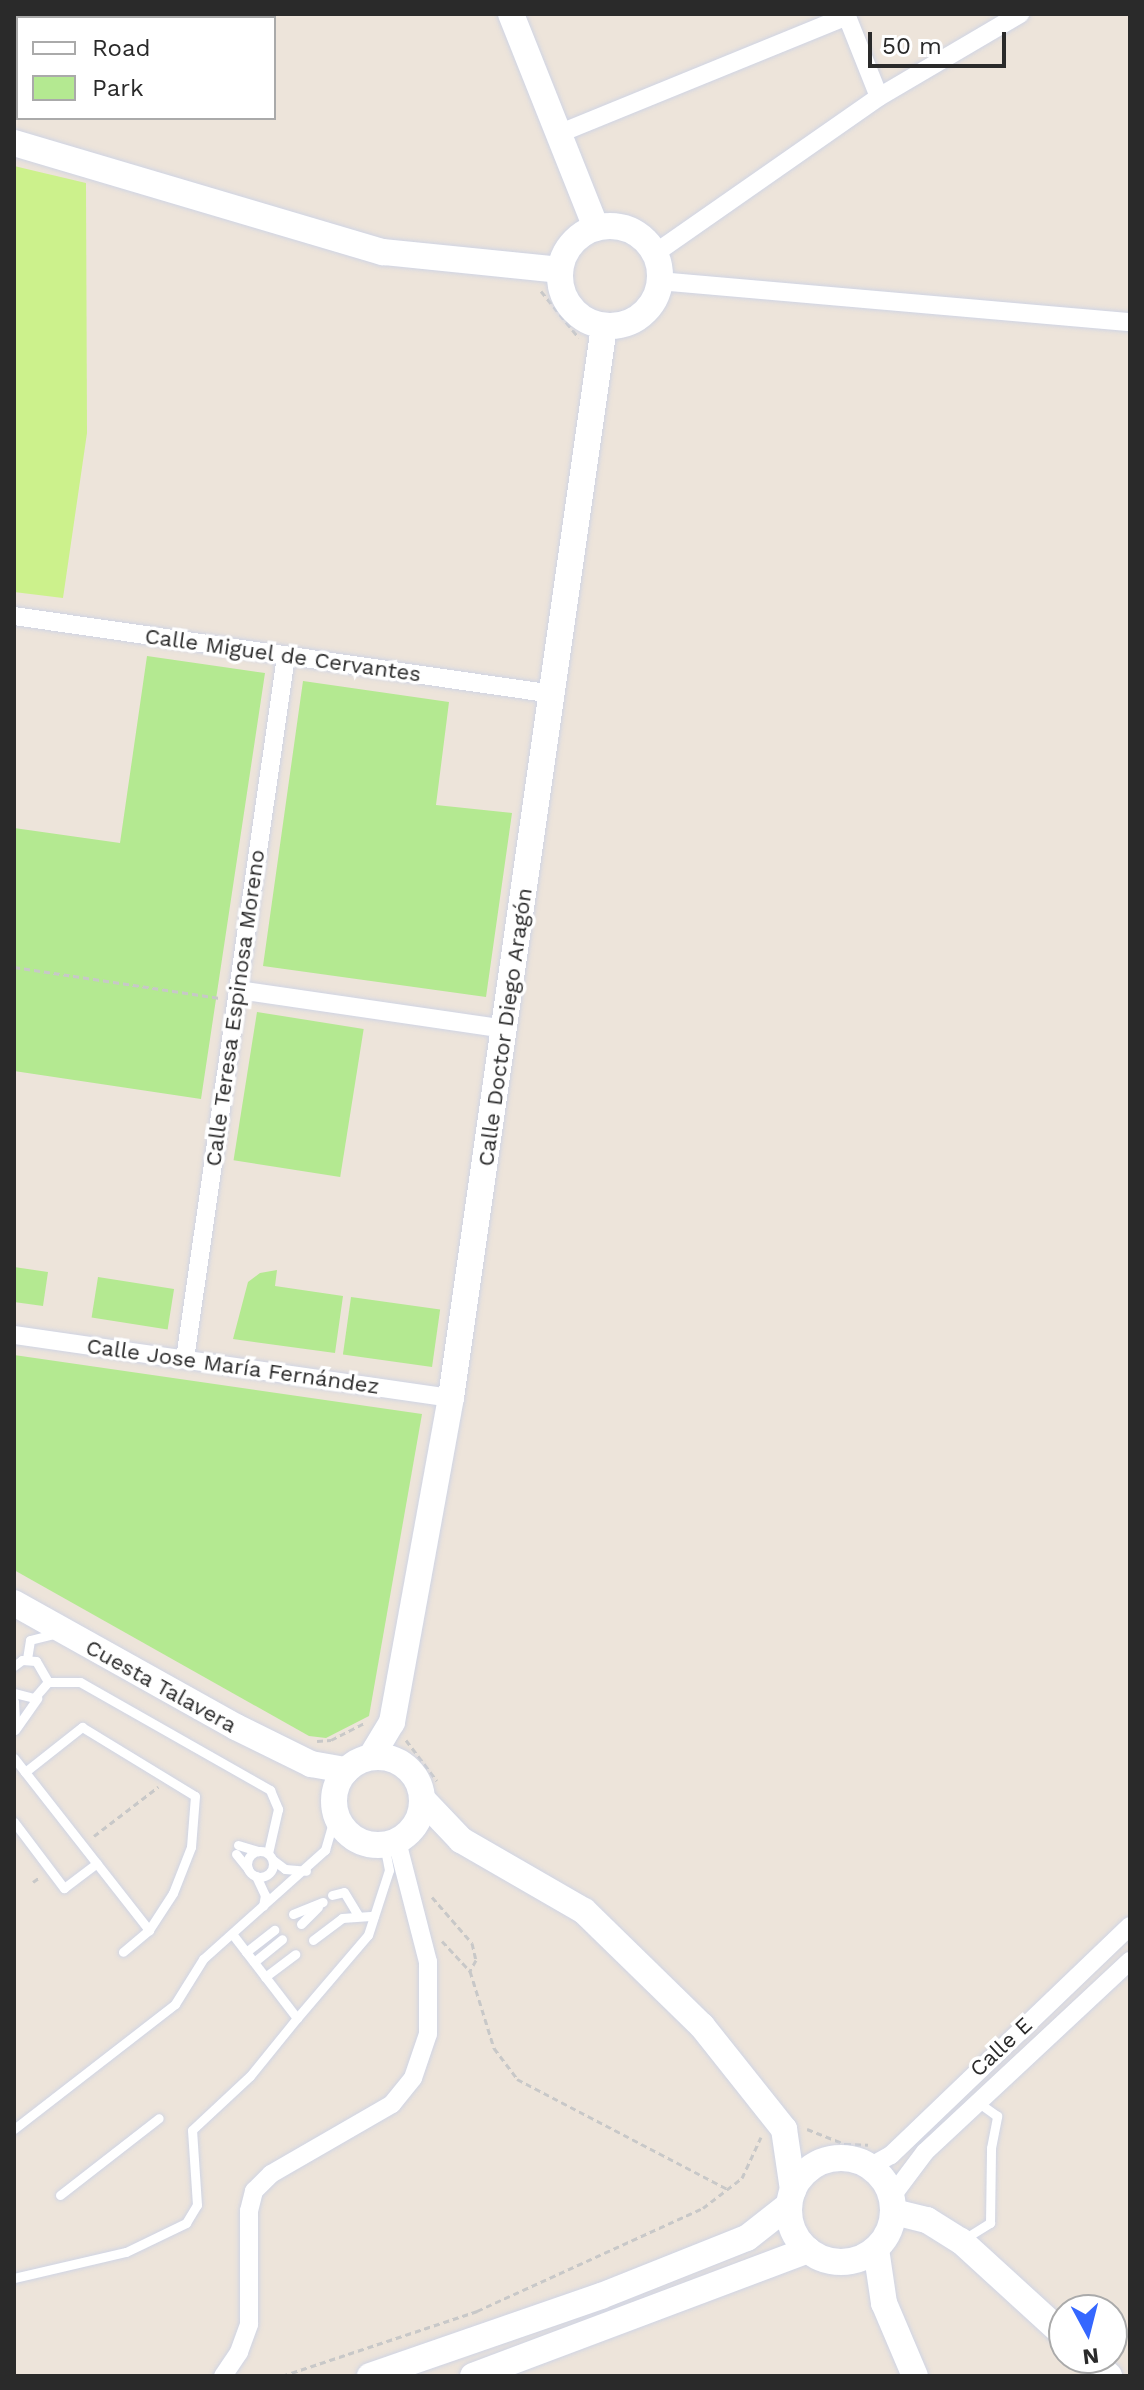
<!DOCTYPE html>
<html>
<head>
<meta charset="utf-8">
<style>
	body { margin:0 }
	#map { position:relative; width:1144px; height:2390px; overflow:hidden; background:#ede4da; font-family:"Work Sans",sans-serif }
	div>[style] { position:absolute }
	.green>* { inset:0; background:#b4e991; transform-origin:0 0 }
	.pitch>* { inset:0; background:#ccf18c }
	.path>* { height:3px; margin-top:-1.5px; transform-origin:0; background:repeating-linear-gradient(90deg,#c8c8c8 0 6px,transparent 0 10px) }
	.roads { filter:drop-shadow(0 0 2px #cfd4e4) drop-shadow(0 0 2px #cfd4e4) }
	.lane>* { height:9px; margin:-4.5px; padding:0 4.5px; transform-origin:4.5px; border-radius:4.5px; background:#fff }
	.lane>.ring { margin:-4.5px; padding:0; box-sizing:content-box; background:none; border:9px solid #fff; border-radius:50% }
	.street>* { height:18px; margin:-9px; padding:0 9px; transform-origin:9px; border-radius:9px; background:#fff }
	.secondary>* { height:26px; margin:-13px; padding:0 13px; transform-origin:13px; border-radius:13px; background:#fff }
	.secondary>.ring { margin:-13px; padding:0; box-sizing:content-box; background:none; border:26px solid #fff; border-radius:50% }
	span { translate:-50% -50%; white-space:nowrap; text-align:center; line-height:1.15; -webkit-text-stroke:7px #fff; paint-order:stroke }
	.street-label { font-size:22px; color:#2a2a2a }
	.frame { position:absolute; inset:0; border:16px solid #2a2a2a; pointer-events:none }
	.legend { position:absolute; left:16px; top:16px; width:260px; height:104px; box-sizing:border-box; background:#fff; border:2px solid #aaa; margin:0; padding:10px 14px; list-style:none; font-size:24px; color:#2a2a2a }
	.legend li { display:flex; align-items:center; gap:16px; height:40px }
	.legend b { width:40px; border:2px solid #aaa }
	.north { position:absolute; left:1048px; top:2294px; width:80px; height:80px; box-sizing:border-box; background:#fff; border:2px solid #aaa; border-radius:50%; rotate:173deg; font-size:22px; font-weight:700; line-height:32px; text-align:center; color:#2a2a2a }
	.north::after { content:''; display:block; margin:auto; width:28px; height:36px; background:#3567ff; clip-path:polygon(50% 0,100% 100%,50% 72%,0 100%) }
	.scale { position:absolute; left:868px; top:32px; width:138px; height:36px; box-sizing:border-box; border:4px solid #2a2a2a; border-top:0; padding-left:10px; font-size:24px; line-height:28px; white-space:nowrap; color:#2a2a2a; -webkit-text-stroke:6px #fff; paint-order:stroke }
</style>
</head>
<body>
<div id="map">
	<div class="green">
		<i style="clip-path:polygon(147px 656px,265px 673px,201px 1099px,14px 1071px,14px 828px,120px 843px)"></i>
		<i style="clip-path:polygon(303px 681px,449px 702px,436px 805px,512px 813px,486px 997px,263px 966px)"></i>
		<i style="left:257px;top:1012px;width:108px;height:150px;rotate:9deg"></i>
		<i style="clip-path:polygon(14px 1267px,48px 1272px,43px 1306px,14px 1302px)"></i>
		<i style="clip-path:polygon(277px 1270px,275px 1286px,343px 1296px,335px 1353px,233px 1339px,248px 1282px,260px 1273px)"></i>
		<i style="left:98px;top:1277px;width:77px;height:41px;rotate:9deg"></i>
		<i style="left:351px;top:1297px;width:90px;height:58px;rotate:8deg"></i>
		<i style="clip-path:polygon(14px 1355px,422px 1414px,369px 1716px,326px 1738px,309px 1736px,14px 1570px)"></i>
	</div>
	<div class="pitch">
		<i style="clip-path:polygon(14px 166px,86px 183px,87px 433px,63px 598px,14px 592px)"></i>
	</div>
	<div class="path">
		<i style="left:541px;top:291px;width:60px;rotate:51deg"></i>
		<i style="left:14px;top:967px;width:208px;rotate:8.6deg"></i>
		<i style="left:406px;top:1740px;width:51px;rotate:52.9deg"></i>
		<i style="left:317px;top:1741px;width:14px;rotate:-4deg"></i>
		<i style="left:331px;top:1740px;width:38px;rotate:-27deg"></i>
		<i style="left:94px;top:1836px;width:81px;rotate:-37.4deg"></i>
		<i style="left:33px;top:1882px;width:9px;rotate:-36deg"></i>
		<i style="left:432px;top:1897px;width:61px;rotate:49deg"></i>
		<i style="left:472px;top:1943px;width:17px;rotate:77deg"></i>
		<i style="left:476px;top:1960px;width:13px;rotate:119deg"></i>
		<i style="left:442px;top:1941px;width:41px;rotate:47deg"></i>
		<i style="left:470px;top:1971px;width:81px;rotate:72.7deg"></i>
		<i style="left:494px;top:2048px;width:39px;rotate:53deg"></i>
		<i style="left:517px;top:2079px;width:239px;rotate:27.6deg"></i>
		<i style="left:807px;top:2129px;width:41px;rotate:21.5deg"></i>
		<i style="left:845px;top:2144px;width:23px;rotate:2deg"></i>
		<i style="left:282px;top:2376px;width:206px;rotate:-18.4deg"></i>
		<i style="left:477px;top:2311px;width:248px;rotate:-24.5deg"></i>
		<i style="left:703px;top:2208px;width:49px;rotate:-37.6deg"></i>
		<i style="left:742px;top:2178px;width:45px;rotate:-65.1deg"></i>
	</div>
	<div class="roads">
		<div class="lane">
			<i style="left:27px;top:1659px;width:19px;rotate:-81deg"></i>
			<i style="left:30px;top:1640px;width:25px;rotate:-14deg"></i>
			<i style="left:14px;top:1666px;width:10px;rotate:-37deg"></i>
			<i style="left:22px;top:1660px;width:14px;rotate:4deg"></i>
			<i style="left:36px;top:1661px;width:24px;rotate:60deg"></i>
			<i style="left:48px;top:1682px;width:21px;rotate:131deg"></i>
			<i style="left:34px;top:1698px;width:21px;rotate:-166deg"></i>
			<i style="left:48px;top:1682px;width:32px"></i>
			<i style="left:80px;top:1682px;width:219px;rotate:29.6deg"></i>
			<i style="left:270px;top:1790px;width:21px;rotate:67deg"></i>
			<i style="left:278px;top:1809px;width:45px;rotate:102.8deg"></i>
			<i style="left:14px;top:1701px;width:22px;rotate:87deg"></i>
			<i style="left:15px;top:1730px;width:39px;rotate:-55deg"></i>
			<i style="left:14px;top:1758px;width:219px;rotate:51.9deg"></i>
			<i style="left:25px;top:1772px;width:73px;rotate:-38.3deg"></i>
			<i style="left:82px;top:1727px;width:132px;rotate:31.4deg"></i>
			<i style="left:195px;top:1796px;width:51px;rotate:94.5deg"></i>
			<i style="left:191px;top:1847px;width:49px;rotate:111.4deg"></i>
			<i style="left:173px;top:1893px;width:44px;rotate:123deg"></i>
			<i style="left:149px;top:1930px;width:34px;rotate:140deg"></i>
			<i style="left:14px;top:1822px;width:83px;rotate:52.9deg"></i>
			<i style="left:64px;top:1888px;width:41px;rotate:-37.1deg"></i>
			<i style="left:238px;top:1845px;width:21px;rotate:17deg"></i>
			<i class="ring" style="left:247px;top:1851px;width:17px;height:17px"></i>
			<i style="left:236px;top:1854px;width:19px;rotate:51deg"></i>
			<i style="left:273px;top:1860px;width:15px;rotate:37deg"></i>
			<i style="left:285px;top:1869px;width:21px;rotate:5deg"></i>
			<i style="left:256px;top:1876px;width:21px;rotate:65deg"></i>
			<i style="left:265px;top:1895px;width:11px;rotate:100deg"></i>
			<i style="left:332px;top:1895px;width:12px;rotate:-14deg"></i>
			<i style="left:344px;top:1892px;width:27px;rotate:59deg"></i>
			<i style="left:293px;top:1914px;width:32px;rotate:-22deg"></i>
			<i style="left:301px;top:1924px;width:24px;rotate:-45deg"></i>
			<i style="left:233px;top:1935px;width:105px;rotate:52.4deg"></i>
			<i style="left:297px;top:2018px;width:109px;rotate:-49.5deg"></i>
			<i style="left:368px;top:1935px;width:68px;rotate:-72.1deg"></i>
			<i style="left:389px;top:1870px;width:25px;rotate:-101deg"></i>
			<i style="left:313px;top:1940px;width:36px;rotate:-37deg"></i>
			<i style="left:342px;top:1918px;width:32px;rotate:-4deg"></i>
			<i style="left:246px;top:1952px;width:36px;rotate:-38deg"></i>
			<i style="left:254px;top:1962px;width:36px;rotate:-39deg"></i>
			<i style="left:265px;top:1977px;width:38px;rotate:-37deg"></i>
			<i style="left:14px;top:2129px;width:204px;rotate:-37.8deg"></i>
			<i style="left:175px;top:2004px;width:53px;rotate:-58.1deg"></i>
			<i style="left:203px;top:1959px;width:164px;rotate:-41.8deg"></i>
			<i style="left:325px;top:1850px;width:37px;rotate:-74deg"></i>
			<i style="left:60px;top:2195px;width:125px;rotate:-37.9deg"></i>
			<i style="left:964px;top:2239px;width:31px;rotate:-32deg"></i>
			<i style="left:990px;top:2223px;width:75px;rotate:-89.2deg"></i>
			<i style="left:991px;top:2148px;width:33px;rotate:-79deg"></i>
			<i style="left:997px;top:2116px;width:22px;rotate:-144deg"></i>
			<i style="left:14px;top:2278px;width:115px;rotate:-13.1deg"></i>
			<i style="left:126px;top:2252px;width:67px;rotate:-25.8deg"></i>
			<i style="left:186px;top:2223px;width:21px;rotate:-59deg"></i>
			<i style="left:197px;top:2205px;width:75px;rotate:-93.8deg"></i>
			<i style="left:192px;top:2130px;width:79px;rotate:-43deg"></i>
			<i style="left:250px;top:2076px;width:75px;rotate:-51deg"></i>
		</div>
		<div class="street">
			<i style="left:846px;top:14px;width:89px;rotate:68.3deg"></i>
			<i style="left:558px;top:134px;width:312px;rotate:-22.2deg"></i>
			<i style="left:654px;top:254px;width:274px;rotate:-34.9deg"></i>
			<i style="left:879px;top:97px;width:164px;rotate:-30.5deg"></i>
			<i style="left:659px;top:281px;width:473px;rotate:5deg"></i>
			<i style="left:14px;top:616px;width:545px;rotate:8.23deg"></i>
			<i style="left:238px;top:990px;width:270px;rotate:8.3deg"></i>
			<i style="left:14px;top:1335px;width:442px;rotate:8.2deg"></i>
			<i style="left:185px;top:1359px;width:710px;rotate:-81.82deg"></i>
			<i style="left:871px;top:2166px;width:23px;rotate:-29deg"></i>
			<i style="left:891px;top:2155px;width:331px;rotate:-43.8deg"></i>
			<i style="left:892px;top:2196px;width:55px;rotate:-53.1deg"></i>
			<i style="left:925px;top:2152px;width:280px;rotate:-43deg"></i>
			<i style="left:223px;top:2376px;width:29px;rotate:-56deg"></i>
			<i style="left:239px;top:2352px;width:30px;rotate:-70deg"></i>
			<i style="left:249px;top:2324px;width:113px;rotate:-90deg"></i>
			<i style="left:249px;top:2211px;width:21px;rotate:-76deg"></i>
			<i style="left:254px;top:2191px;width:24px;rotate:-45deg"></i>
			<i style="left:271px;top:2174px;width:140px;rotate:-30deg"></i>
			<i style="left:392px;top:2104px;width:33px;rotate:-51deg"></i>
			<i style="left:413px;top:2078px;width:46px;rotate:-71.2deg"></i>
			<i style="left:428px;top:2034px;width:72px;rotate:-90deg"></i>
			<i style="left:428px;top:1962px;width:125px;rotate:-104.4deg"></i>
		</div>
		<div class="secondary">
			<i style="left:511px;top:14px;width:230px;rotate:68.3deg"></i>
			<i style="left:14px;top:143px;width:385px;rotate:16.5deg"></i>
			<i style="left:383px;top:252px;width:178px;rotate:5.8deg"></i>
			<i class="ring" style="left:560px;top:226px;width:74px;height:74px"></i>
			<i style="left:14px;top:1603px;width:254px;rotate:29.2deg"></i>
			<i style="left:236px;top:1727px;width:84px;rotate:26.3deg"></i>
			<i style="left:311px;top:1764px;width:36px;rotate:10deg"></i>
			<i class="ring" style="left:334px;top:1757px;width:62px;height:62px"></i>
			<i style="left:371px;top:1757px;width:41px;rotate:-59deg"></i>
			<i style="left:392px;top:1722px;width:329px;rotate:-79.7deg"></i>
			<i style="left:451px;top:1398px;width:1082px;rotate:-81.87deg"></i>
			<i style="left:422px;top:1799px;width:57px;rotate:46.4deg"></i>
			<i style="left:461px;top:1840px;width:142px;rotate:30deg"></i>
			<i style="left:584px;top:1911px;width:165px;rotate:44.3deg"></i>
			<i style="left:702px;top:2026px;width:132px;rotate:51.5deg"></i>
			<i style="left:784px;top:2129px;width:62px;rotate:81.6deg"></i>
			<i class="ring" style="left:789px;top:2158px;width:78px;height:78px"></i>
			<i style="left:894px;top:2212px;width:34px;rotate:14deg"></i>
			<i style="left:927px;top:2220px;width:40px;rotate:32deg"></i>
			<i style="left:961px;top:2241px;width:139px;rotate:42.4deg"></i>
			<i style="left:876px;top:2249px;width:55px;rotate:81.6deg"></i>
			<i style="left:884px;top:2303px;width:79px;rotate:67deg"></i>
			<i style="left:1090px;top:2358px;width:26px;rotate:43deg"></i>
			<i style="left:370px;top:2376px;width:244px;rotate:-19.1deg"></i>
			<i style="left:601px;top:2296px;width:157px;rotate:-21.7deg"></i>
			<i style="left:747px;top:2238px;width:53px;rotate:-38.2deg"></i>
			<i style="left:473px;top:2376px;width:358px;rotate:-20.6deg"></i>
		</div>
	</div>
	<div class="street-label">
		<span style="left:283px;top:655px;rotate:8deg">Calle Miguel de Cervantes</span>
		<span style="left:235px;top:1008px;rotate:-82deg">Calle Teresa Espinosa Moreno</span>
		<span style="left:505px;top:1027px;rotate:-82deg">Calle Doctor Diego Aragón</span>
		<span style="left:233px;top:1366px;rotate:8deg">Calle Jose María Fernández</span>
		<span style="left:161px;top:1686px;rotate:29deg">Cuesta Talavera</span>
		<span style="left:1001px;top:2047px;rotate:-43deg">Calle E</span>
	</div>
	<div class="frame"></div>
	<ul class="legend">
	<li><b style="height:10px;background:#fff"></b>Road</li>
	<li><b style="height:22px;background:#b4e991"></b>Park</li>
	</ul>
	<div class="north">N</div>
	<div class="scale">50 m</div>
</div>
</body>
</html>
